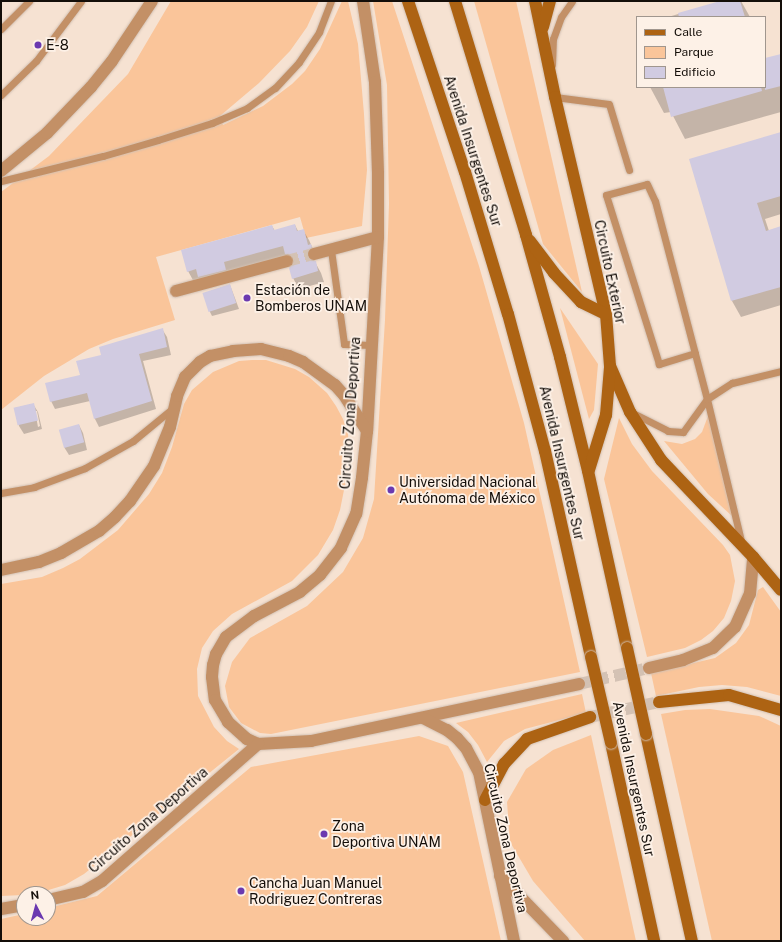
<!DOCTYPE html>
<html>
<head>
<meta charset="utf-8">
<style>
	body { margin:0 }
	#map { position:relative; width:782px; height:942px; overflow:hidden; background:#f6e2d2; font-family:"Public Sans",sans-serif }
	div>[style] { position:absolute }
	.green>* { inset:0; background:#fac59a }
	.shadow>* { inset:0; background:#0003 }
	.building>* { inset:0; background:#d1cbe1; transform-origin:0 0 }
	.street-tunnel>* { height:12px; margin-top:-6px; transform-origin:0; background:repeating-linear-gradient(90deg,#d4c2b4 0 12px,transparent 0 18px) }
	.secondary-tunnel>* { height:12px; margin-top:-6px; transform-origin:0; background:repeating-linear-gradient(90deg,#d4c2b4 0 12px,transparent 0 18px) }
	.roads { filter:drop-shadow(0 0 1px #d2c0b2) drop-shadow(0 0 1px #d2c0b2) }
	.lane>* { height:7px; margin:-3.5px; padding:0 3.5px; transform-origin:3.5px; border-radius:3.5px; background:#c39066 }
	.street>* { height:12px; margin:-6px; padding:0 6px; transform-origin:6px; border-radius:6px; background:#c39066 }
	.secondary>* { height:12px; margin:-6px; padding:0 6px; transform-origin:6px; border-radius:6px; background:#ad6313 }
	.bridges { filter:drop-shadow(0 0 1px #d2c0b2) drop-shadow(0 0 1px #d2c0b2) }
	.secondary-bridge>* { height:12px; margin:-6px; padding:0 6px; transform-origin:6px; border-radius:6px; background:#ad6313 }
	.dots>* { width:11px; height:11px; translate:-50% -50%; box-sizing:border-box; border:2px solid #fdf1e7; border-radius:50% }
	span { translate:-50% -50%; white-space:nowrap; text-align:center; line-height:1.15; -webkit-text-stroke:3.5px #fdf1e7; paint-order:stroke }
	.poi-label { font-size:14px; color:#140e09 }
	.left { translate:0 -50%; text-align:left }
	.street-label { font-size:14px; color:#140e09 }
	.frame { position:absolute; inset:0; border:2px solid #140e09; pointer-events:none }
	.legend { position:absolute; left:636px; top:16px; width:130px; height:72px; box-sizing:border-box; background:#fdf1e7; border:1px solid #a0968e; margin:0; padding:5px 7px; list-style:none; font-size:12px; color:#140e09 }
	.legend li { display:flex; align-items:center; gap:8px; height:20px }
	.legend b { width:20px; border:1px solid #a0968e }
	.north { position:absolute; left:16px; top:886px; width:40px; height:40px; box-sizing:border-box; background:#fdf1e7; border:1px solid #a0968e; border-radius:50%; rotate:354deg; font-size:11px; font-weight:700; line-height:16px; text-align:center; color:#140e09 }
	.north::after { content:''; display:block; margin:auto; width:14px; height:18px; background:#6b39b0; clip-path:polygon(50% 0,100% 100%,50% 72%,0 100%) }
</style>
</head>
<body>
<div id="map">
	<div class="green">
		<i style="clip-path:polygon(171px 1px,319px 1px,307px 27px,290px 51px,259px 83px,220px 116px,223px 125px,263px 106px,292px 84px,305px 71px,320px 49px,342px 1px,348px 1px,358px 44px,364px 114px,367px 170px,362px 226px,306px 238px,300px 217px,156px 257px,175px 320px,113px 339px,89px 349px,44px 376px,1px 410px,1px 192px,49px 156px,128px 74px)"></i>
		<i style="clip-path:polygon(373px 1px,392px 1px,479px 266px,524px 423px,580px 672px,271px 734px,260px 733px,241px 723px,229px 707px,225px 686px,232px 662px,250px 638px,307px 606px,343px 572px,363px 538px,374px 499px,385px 320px,389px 204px,387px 85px)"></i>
		<i style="clip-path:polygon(474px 1px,516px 1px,582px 292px,543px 244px)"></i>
		<i style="clip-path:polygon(560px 308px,598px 364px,594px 410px,589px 419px)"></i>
		<i style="clip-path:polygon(252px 360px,266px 360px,295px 369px,309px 377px,327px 393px,336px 406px,343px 419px,348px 434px,349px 454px,347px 475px,340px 510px,333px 530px,318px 555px,292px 581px,232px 614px,213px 631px,202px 648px,197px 669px,198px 696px,214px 727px,227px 741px,239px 749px,84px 874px,65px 885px,42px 892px,23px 895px,1px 896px,1px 584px,42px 577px,63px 568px,80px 559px,118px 530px,149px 494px,162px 473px,172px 447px,184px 404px,192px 390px,213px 372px,239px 361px)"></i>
		<i style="clip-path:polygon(708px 416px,732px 516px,708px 494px,664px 441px,682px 444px,695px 439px,702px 432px)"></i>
		<i style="clip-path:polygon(619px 418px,632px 444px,652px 471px,723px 545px,730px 555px,735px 581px,731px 601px,724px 618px,713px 631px,701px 640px,685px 648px,647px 657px,604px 479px)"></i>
		<i style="clip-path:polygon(763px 587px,781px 612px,781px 696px,747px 687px,722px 685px,699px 687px,656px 696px,651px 673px,715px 658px,736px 643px,749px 625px,758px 590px)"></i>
		<i style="clip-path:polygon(582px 694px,586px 713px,525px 729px,504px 741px,487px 762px,478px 745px,468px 732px,456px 723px)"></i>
		<i style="clip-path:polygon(710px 709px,759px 716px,781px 726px,781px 941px,712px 941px,661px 714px,685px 710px)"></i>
		<i style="clip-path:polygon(591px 735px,636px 941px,585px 941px,533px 881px,510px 842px,507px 802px,526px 769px,553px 750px)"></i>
		<i style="clip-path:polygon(419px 736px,448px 746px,463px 772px,501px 941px,1px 941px,1px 919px,24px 914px,24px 918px,48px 918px,48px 908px,97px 896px,251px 767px)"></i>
	</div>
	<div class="shadow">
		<i style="clip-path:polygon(723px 1px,741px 1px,750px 17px,668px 17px)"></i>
		<i style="clip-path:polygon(781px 55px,781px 112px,685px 139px,671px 112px,664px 113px,650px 87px,765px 87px,765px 59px)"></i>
		<i style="clip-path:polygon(781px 133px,781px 214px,765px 219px,769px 231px,781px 227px,781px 305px,741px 317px,732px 301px,690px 160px)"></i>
		<i style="clip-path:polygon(295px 225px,298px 231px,303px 230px,309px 240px,317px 258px,313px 262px,315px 262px,321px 273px,324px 282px,299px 289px,293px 278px,295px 264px,293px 264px,288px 257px,194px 282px,188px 271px,272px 226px,275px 231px)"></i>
		<i style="clip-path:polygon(230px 285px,239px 309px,212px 316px,209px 310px)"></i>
		<i style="clip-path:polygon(162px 329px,167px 337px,171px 355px,143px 361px,156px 409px,99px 427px,95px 419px,90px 401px,55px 409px,51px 401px,102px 356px)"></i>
		<i style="clip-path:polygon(evenodd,33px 404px,38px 412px,42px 429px,24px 434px,19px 426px,15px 408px,33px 404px,35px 411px,37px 411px,40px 426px,38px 427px,35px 411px)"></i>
		<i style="clip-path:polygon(79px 425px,83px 433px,87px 450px,69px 455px,64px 447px)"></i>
	</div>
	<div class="building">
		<i style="clip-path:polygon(720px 1px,740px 1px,745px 17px,679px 17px,678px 13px)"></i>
		<i style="clip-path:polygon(781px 54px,781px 86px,765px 90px,765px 58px)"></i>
		<i style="clip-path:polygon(663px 87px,761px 87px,762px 91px,671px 117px)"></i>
		<i style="clip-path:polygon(781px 132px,781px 196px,757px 203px,766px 231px,781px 226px,781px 287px,731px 301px,689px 159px)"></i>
		<i style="clip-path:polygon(295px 224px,297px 231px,304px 229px,308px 245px,311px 244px,312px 247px,307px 252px,307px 256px,312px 261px,316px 261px,318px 271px,292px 279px,289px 268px,294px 263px,294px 259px,289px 254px,285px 254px,283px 246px,224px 262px,226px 270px,198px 277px,196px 269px,187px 272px,181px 250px,272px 225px,274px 230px)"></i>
		<i style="left:230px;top:284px;width:20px;height:29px;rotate:72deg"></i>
		<i style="clip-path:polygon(163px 328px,167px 347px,139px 354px,152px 401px,94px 419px,87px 393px,50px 402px,45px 383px,80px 375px,76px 361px,101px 355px,99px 347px)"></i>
		<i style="left:34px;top:403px;width:18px;height:21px;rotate:77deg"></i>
		<i style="left:79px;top:424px;width:19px;height:21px;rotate:74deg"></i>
	</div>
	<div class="street-tunnel">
		<i style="left:287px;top:261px;width:28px;rotate:-15deg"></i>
		<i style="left:579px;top:684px;width:72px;rotate:-12.9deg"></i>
	</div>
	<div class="secondary-tunnel">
		<i style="left:590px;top:717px;width:71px;rotate:-12.3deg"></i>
	</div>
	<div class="roads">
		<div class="lane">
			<i style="left:1px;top:29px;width:40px;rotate:-45deg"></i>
			<i style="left:552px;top:65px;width:26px;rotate:-88deg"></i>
			<i style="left:553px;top:39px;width:23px;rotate:-70deg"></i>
			<i style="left:561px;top:17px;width:19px;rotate:-55deg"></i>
			<i style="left:1px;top:95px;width:49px;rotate:-44.2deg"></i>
			<i style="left:36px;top:61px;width:75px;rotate:-53.1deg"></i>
			<i style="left:555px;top:97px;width:54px;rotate:7.4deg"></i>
			<i style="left:609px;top:104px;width:69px;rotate:73.1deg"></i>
			<i style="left:1px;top:181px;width:105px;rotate:-13.8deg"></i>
			<i style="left:103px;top:156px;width:57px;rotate:-16.2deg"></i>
			<i style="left:158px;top:140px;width:57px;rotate:-17.5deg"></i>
			<i style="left:212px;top:123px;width:38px;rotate:-23deg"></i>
			<i style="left:247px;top:108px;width:34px;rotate:-36deg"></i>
			<i style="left:275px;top:88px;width:35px;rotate:-47deg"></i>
			<i style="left:299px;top:62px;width:36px;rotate:-56deg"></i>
			<i style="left:319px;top:32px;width:33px;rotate:-69deg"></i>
			<i style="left:331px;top:250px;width:95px;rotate:82.1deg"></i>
			<i style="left:344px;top:344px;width:27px;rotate:2deg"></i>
			<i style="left:695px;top:353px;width:38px;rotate:163deg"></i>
			<i style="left:659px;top:364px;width:177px;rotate:-107.4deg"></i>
			<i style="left:606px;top:195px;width:42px;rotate:-15deg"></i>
			<i style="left:647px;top:184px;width:19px;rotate:65deg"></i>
			<i style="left:655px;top:201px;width:205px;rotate:75.3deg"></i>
			<i style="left:707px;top:399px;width:146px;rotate:76.5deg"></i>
			<i style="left:633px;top:413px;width:39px;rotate:27deg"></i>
			<i style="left:668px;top:431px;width:15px;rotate:4deg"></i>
			<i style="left:683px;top:432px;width:41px;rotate:-54deg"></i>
			<i style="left:707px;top:399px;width:30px;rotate:-33deg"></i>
			<i style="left:732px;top:383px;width:50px;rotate:-13.8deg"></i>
			<i style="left:1px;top:493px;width:34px;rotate:-10deg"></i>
			<i style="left:34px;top:487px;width:54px;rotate:-20.4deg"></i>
			<i style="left:85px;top:468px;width:55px;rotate:-29.4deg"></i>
			<i style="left:133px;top:441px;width:52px;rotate:-39.5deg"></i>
		</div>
		<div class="street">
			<i style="left:363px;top:1px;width:82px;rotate:81.6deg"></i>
			<i style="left:375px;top:82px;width:92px;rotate:88.1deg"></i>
			<i style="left:378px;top:174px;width:63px;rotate:90deg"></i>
			<i style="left:378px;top:237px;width:194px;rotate:93.2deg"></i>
			<i style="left:367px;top:431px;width:47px;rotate:96.1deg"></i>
			<i style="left:362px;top:478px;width:36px;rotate:99deg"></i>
			<i style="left:356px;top:514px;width:37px;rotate:114deg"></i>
			<i style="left:341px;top:548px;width:34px;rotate:128deg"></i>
			<i style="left:320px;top:575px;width:26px;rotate:140deg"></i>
			<i style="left:300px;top:592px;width:52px;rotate:152.4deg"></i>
			<i style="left:254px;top:616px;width:35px;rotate:143deg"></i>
			<i style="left:226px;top:637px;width:20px;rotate:120deg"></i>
			<i style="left:216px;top:654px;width:11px;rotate:105deg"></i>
			<i style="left:213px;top:665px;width:12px;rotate:95deg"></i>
			<i style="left:212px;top:677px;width:23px;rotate:83deg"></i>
			<i style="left:215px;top:700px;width:26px;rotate:59deg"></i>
			<i style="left:228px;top:722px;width:25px;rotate:42deg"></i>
			<i style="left:247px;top:739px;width:12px;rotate:24deg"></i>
			<i style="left:258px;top:744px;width:53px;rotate:-3.2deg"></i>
			<i style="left:311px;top:741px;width:274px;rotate:-12deg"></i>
			<i style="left:1px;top:171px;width:60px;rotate:-39.6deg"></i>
			<i style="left:47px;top:133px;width:64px;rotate:-46.3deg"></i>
			<i style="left:91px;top:87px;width:33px;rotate:-51deg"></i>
			<i style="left:112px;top:61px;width:72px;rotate:-56.3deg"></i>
			<i style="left:314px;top:254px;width:66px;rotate:-14.9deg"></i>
			<i style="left:176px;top:291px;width:115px;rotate:-15.1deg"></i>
			<i style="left:1px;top:570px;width:39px;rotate:-12deg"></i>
			<i style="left:39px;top:562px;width:24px;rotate:-22deg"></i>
			<i style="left:61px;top:553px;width:44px;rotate:-30.1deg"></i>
			<i style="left:99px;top:531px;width:21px;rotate:-41deg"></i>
			<i style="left:115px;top:517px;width:22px;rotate:-47deg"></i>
			<i style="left:130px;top:501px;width:42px;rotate:-55.6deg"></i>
			<i style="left:154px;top:466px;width:42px;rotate:-67.7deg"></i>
			<i style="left:170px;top:427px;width:32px;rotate:-77deg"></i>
			<i style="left:177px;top:396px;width:21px;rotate:-67deg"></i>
			<i style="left:185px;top:377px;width:21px;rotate:-45deg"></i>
			<i style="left:200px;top:362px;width:12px;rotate:-31deg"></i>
			<i style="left:210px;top:356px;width:24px;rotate:-12deg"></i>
			<i style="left:233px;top:351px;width:28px;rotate:-4deg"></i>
			<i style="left:261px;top:349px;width:29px;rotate:14deg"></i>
			<i style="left:289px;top:356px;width:15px;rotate:23deg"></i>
			<i style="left:303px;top:362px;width:39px;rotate:36deg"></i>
			<i style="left:335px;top:385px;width:13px;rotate:48deg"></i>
			<i style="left:344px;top:395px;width:43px;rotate:57.4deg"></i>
			<i style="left:649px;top:668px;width:35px;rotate:-13deg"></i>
			<i style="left:683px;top:660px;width:32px;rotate:-22deg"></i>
			<i style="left:713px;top:648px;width:30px;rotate:-44deg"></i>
			<i style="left:735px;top:627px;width:36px;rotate:-66deg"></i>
			<i style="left:750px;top:594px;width:37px;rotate:-85deg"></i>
			<i style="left:423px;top:718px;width:27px;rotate:27deg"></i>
			<i style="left:447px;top:730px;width:13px;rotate:39deg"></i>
			<i style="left:457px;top:738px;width:13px;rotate:48deg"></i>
			<i style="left:466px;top:748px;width:27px;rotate:62deg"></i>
			<i style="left:479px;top:772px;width:173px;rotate:78.3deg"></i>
			<i style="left:500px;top:876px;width:91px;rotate:45.9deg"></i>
			<i style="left:48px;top:900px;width:36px;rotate:-13deg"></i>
			<i style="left:83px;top:892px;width:22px;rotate:-30deg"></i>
			<i style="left:102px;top:881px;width:208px;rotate:-41.3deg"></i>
			<i style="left:1px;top:909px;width:23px;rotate:-10deg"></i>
		</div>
		<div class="secondary">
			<i style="left:408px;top:1px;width:180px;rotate:71.6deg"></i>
			<i style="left:465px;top:172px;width:148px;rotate:73.2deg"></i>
			<i style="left:508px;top:314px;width:142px;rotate:74.9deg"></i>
			<i style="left:545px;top:451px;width:211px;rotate:77.4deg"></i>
			<i style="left:455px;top:1px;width:245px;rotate:73.1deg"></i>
			<i style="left:526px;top:235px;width:127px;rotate:74.4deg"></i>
			<i style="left:560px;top:357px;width:117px;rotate:76.2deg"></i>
			<i style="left:588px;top:471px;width:181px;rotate:77.6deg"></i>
			<i style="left:535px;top:1px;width:98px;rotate:78.2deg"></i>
			<i style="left:555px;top:97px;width:223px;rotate:76.8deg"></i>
			<i style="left:606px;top:314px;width:52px;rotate:85.6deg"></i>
			<i style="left:610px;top:366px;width:50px;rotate:66.5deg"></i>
			<i style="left:630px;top:412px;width:57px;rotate:57.1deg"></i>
			<i style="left:661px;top:460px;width:134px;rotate:46.5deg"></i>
			<i style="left:753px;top:557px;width:43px;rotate:49.7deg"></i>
			<i style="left:543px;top:27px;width:27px;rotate:-75deg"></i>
			<i style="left:530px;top:241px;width:40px;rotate:53deg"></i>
			<i style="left:554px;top:273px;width:40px;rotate:47deg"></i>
			<i style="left:581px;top:302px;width:28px;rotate:26deg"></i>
			<i style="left:589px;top:470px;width:58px;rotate:-72.8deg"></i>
			<i style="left:606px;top:415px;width:48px;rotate:-85.2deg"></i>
			<i style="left:659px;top:702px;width:70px;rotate:-5.7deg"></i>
			<i style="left:729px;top:695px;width:54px;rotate:16.1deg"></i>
			<i style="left:646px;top:734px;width:212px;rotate:77.5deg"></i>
			<i style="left:611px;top:743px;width:203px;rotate:77.7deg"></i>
			<i style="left:485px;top:800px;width:41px;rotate:-62.2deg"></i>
			<i style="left:504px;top:764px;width:34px;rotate:-47deg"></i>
			<i style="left:527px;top:739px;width:67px;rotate:-19.2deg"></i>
		</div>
	</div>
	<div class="bridges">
		<div class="secondary-bridge">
			<i style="left:627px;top:648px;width:88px;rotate:77.5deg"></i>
			<i style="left:591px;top:657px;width:88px;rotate:76.9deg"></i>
		</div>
	</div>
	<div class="dots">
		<i style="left:38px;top:45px;background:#6b39b0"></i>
		<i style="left:247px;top:298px;background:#6b39b0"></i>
		<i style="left:391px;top:490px;background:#6b39b0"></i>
		<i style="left:324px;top:834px;background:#6b39b0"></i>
		<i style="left:241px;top:891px;background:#6b39b0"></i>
	</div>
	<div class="poi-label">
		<span class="left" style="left:46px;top:45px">E-8</span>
		<span class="left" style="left:255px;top:298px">Estación de<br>Bomberos UNAM</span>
		<span class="left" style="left:399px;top:490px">Universidad Nacional<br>Autónoma de México</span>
		<span class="left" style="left:332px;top:834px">Zona<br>Deportiva UNAM</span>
		<span class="left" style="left:249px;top:891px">Cancha Juan Manuel<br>Rodriguez Contreras</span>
	</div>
	<div class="street-label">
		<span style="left:473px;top:151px;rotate:72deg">Avenida Insurgentes Sur</span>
		<span style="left:610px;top:272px;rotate:78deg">Circuito Exterior</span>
		<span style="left:350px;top:413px;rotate:-86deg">Circuito Zona Deportiva</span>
		<span style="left:562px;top:463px;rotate:77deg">Avenida Insurgentes Sur</span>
		<span style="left:634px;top:779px;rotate:78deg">Avenida Insurgentes Sur</span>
		<span style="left:148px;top:820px;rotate:-41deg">Circuito Zona Deportiva</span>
		<span style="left:506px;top:838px;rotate:77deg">Circuito Zona Deportiva</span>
	</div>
	<div class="frame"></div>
	<ul class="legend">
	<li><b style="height:5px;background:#ad6313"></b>Calle</li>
	<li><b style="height:11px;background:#fac59a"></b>Parque</li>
	<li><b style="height:11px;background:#d1cbe1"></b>Edificio</li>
	</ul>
	<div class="north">N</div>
</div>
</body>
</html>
